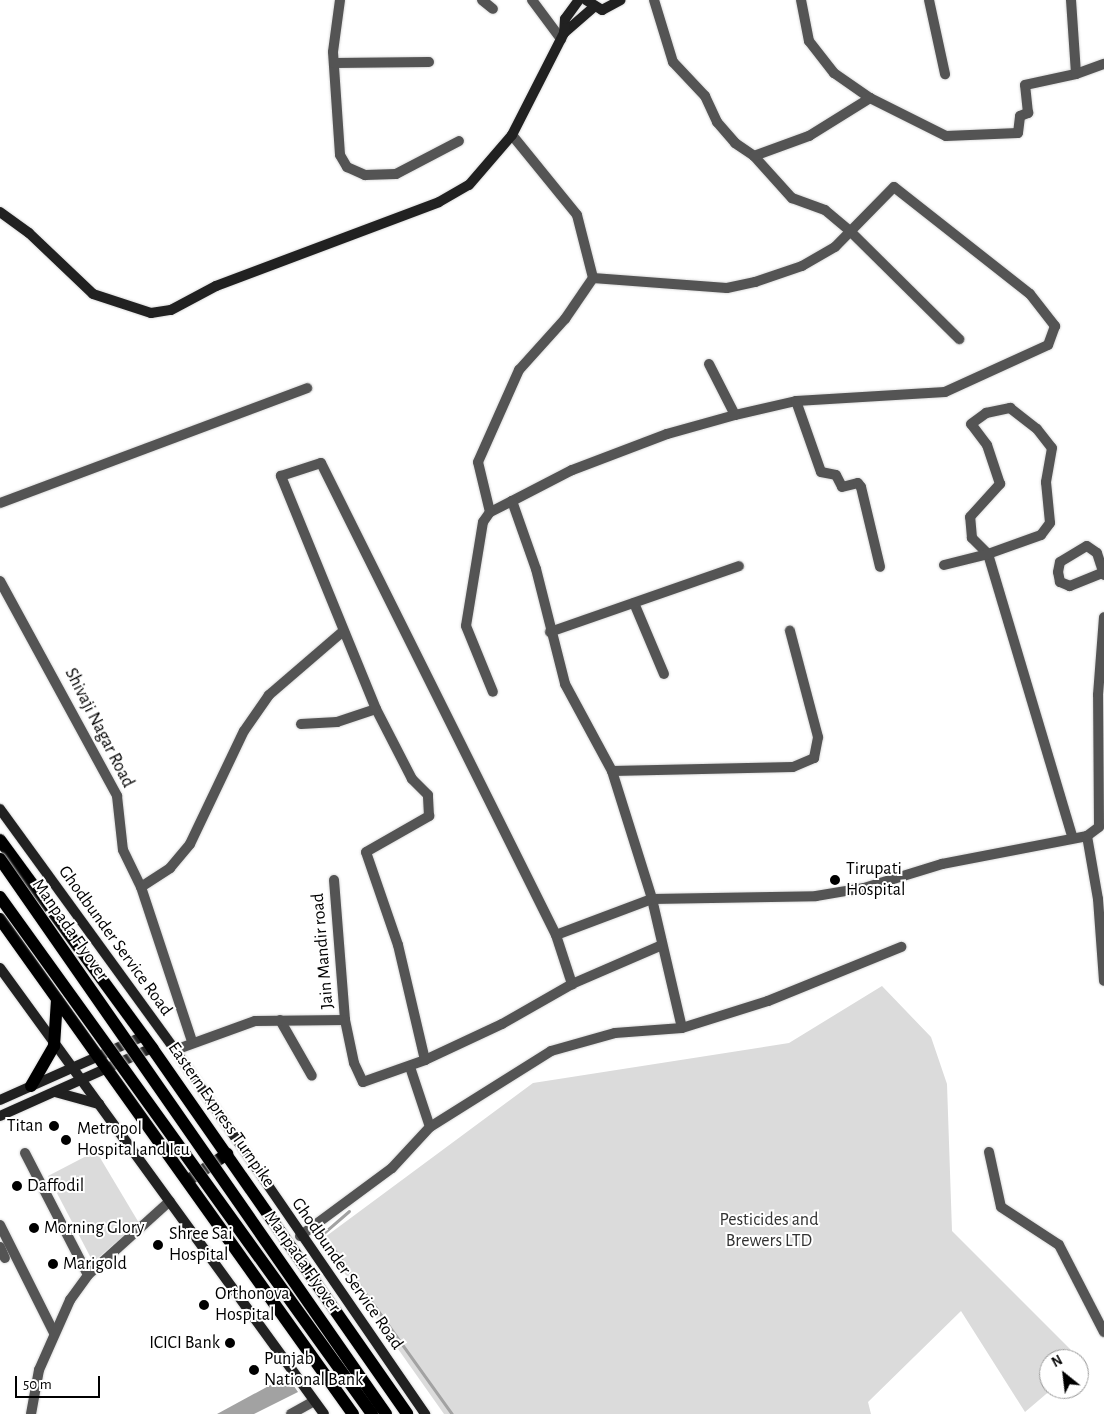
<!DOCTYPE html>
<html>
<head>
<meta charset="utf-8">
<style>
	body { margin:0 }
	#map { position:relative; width:1104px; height:1414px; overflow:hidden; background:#fff; font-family:"Alegreya Sans",sans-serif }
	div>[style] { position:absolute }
	.green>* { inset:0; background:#dbdbdb }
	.water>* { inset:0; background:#a2a2a2 }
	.stream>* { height:3px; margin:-1.5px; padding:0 1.5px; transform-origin:1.5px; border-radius:1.5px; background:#a2a2a2 }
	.roads { filter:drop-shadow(0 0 1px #dbdbdb) drop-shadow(0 0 1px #dbdbdb) }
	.street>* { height:10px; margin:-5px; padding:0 5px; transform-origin:5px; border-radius:5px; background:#545454 }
	.secondary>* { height:10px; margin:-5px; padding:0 5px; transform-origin:5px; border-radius:5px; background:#212121 }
	.primary>* { height:12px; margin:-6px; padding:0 6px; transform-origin:6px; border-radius:6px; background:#000 }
	.bridges { filter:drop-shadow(0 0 1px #dbdbdb) drop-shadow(0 0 1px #dbdbdb) }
	.primary-bridge>* { height:12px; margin:-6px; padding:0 6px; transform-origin:6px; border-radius:6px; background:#000 }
	.dots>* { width:14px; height:14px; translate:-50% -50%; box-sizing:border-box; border:2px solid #fff; border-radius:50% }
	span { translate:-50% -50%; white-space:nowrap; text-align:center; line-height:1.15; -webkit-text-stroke:4px #fff; paint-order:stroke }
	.street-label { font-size:18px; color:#000 }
	.poi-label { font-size:18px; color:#000 }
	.left { translate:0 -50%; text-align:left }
	.right { translate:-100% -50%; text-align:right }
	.park-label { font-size:18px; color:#323232 }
	.north { position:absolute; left:1039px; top:1349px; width:50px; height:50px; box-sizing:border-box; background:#fff; border:1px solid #999; border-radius:50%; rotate:331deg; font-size:14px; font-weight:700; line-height:20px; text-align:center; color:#000 }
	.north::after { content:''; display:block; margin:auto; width:18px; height:22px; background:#000; clip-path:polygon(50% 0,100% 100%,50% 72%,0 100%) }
	.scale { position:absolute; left:15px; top:1376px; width:85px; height:22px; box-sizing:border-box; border:2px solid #000; border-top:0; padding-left:6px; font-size:15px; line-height:18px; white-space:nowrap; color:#000; -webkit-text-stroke:4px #fff; paint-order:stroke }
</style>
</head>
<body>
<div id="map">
	<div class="green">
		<i style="clip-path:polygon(882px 986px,931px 1037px,947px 1084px,952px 1231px,1083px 1362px,1079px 1365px,1079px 1359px,1049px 1359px,1052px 1389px,1025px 1412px,961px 1311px,868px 1402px,871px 1414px,444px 1414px,321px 1240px,533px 1083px,789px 1043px)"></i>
		<i style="clip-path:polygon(96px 1151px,139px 1223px,93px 1262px,48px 1176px)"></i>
	</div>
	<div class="water">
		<i style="clip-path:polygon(287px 1376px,298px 1392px,254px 1414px,217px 1414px)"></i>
	</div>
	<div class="stream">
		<i style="left:349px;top:1211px;width:35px;rotate:139deg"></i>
		<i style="left:323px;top:1234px;width:221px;rotate:54.4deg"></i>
	</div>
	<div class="roads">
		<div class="street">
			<i style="left:340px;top:0;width:52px;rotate:97.7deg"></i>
			<i style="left:333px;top:52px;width:103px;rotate:86.1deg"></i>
			<i style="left:340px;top:155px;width:14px;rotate:60deg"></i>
			<i style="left:347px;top:167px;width:20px;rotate:24deg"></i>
			<i style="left:365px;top:175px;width:31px;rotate:-2deg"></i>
			<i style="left:396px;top:174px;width:71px;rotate:-27.6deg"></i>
			<i style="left:482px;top:0;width:14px;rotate:39deg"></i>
			<i style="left:532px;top:0;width:49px;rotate:53.4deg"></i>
			<i style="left:654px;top:0;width:65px;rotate:73deg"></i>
			<i style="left:673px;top:62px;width:47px;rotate:46.7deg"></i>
			<i style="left:705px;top:96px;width:29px;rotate:65deg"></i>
			<i style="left:717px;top:122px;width:28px;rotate:49deg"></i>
			<i style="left:735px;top:143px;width:23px;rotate:34deg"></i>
			<i style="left:754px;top:156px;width:57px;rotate:47.9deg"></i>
			<i style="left:792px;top:198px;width:35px;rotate:20deg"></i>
			<i style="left:825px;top:210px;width:35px;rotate:40deg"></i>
			<i style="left:852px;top:233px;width:151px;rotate:44.7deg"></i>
			<i style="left:801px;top:0;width:42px;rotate:79deg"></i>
			<i style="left:809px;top:41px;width:41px;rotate:52deg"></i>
			<i style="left:834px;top:73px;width:44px;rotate:34.8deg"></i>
			<i style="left:870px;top:98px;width:85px;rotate:26.6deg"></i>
			<i style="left:946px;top:136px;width:72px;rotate:-2.4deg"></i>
			<i style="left:1018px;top:133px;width:17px;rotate:-83deg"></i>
			<i style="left:1020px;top:116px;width:9px;rotate:-21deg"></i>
			<i style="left:1028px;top:113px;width:28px;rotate:-96deg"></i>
			<i style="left:1025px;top:85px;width:52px;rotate:-12.2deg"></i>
			<i style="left:929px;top:0;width:76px;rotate:77.8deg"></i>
			<i style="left:1071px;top:0;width:74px;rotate:86.1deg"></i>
			<i style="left:1076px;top:74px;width:30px;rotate:-20deg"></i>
			<i style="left:334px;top:63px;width:95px;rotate:-0.6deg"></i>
			<i style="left:512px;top:135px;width:103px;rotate:50.9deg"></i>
			<i style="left:577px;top:215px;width:65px;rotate:75.7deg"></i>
			<i style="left:593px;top:278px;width:134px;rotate:4.3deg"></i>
			<i style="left:727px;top:288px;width:29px;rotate:-12deg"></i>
			<i style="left:755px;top:282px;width:50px;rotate:-18.8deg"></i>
			<i style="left:802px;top:266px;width:38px;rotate:-30deg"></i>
			<i style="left:835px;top:247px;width:84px;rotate:-45.5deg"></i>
			<i style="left:894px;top:187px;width:173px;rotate:38.2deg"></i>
			<i style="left:1030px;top:294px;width:41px;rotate:52deg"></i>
			<i style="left:1055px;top:326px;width:20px;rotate:110deg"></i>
			<i style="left:1048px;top:345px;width:113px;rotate:155.5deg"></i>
			<i style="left:945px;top:392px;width:149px;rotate:176.5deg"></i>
			<i style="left:796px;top:401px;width:63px;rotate:167.1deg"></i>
			<i style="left:735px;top:415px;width:71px;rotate:164.4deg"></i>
			<i style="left:667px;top:434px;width:102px;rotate:159.2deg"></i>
			<i style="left:572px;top:470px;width:68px;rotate:152.7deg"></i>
			<i style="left:512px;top:501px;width:72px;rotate:70.6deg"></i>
			<i style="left:536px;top:569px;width:119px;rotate:75.8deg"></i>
			<i style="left:565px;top:684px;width:99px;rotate:61.6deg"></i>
			<i style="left:612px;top:771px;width:134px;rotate:72.6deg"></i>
			<i style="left:652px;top:899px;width:132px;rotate:76.9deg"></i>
			<i style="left:754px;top:156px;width:59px;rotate:-20deg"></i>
			<i style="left:809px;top:136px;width:72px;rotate:-31.9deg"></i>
			<i style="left:709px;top:364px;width:57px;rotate:63deg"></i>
			<i style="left:796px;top:401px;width:75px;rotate:70.6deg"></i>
			<i style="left:821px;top:472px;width:15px;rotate:11deg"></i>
			<i style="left:836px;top:475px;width:13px;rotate:63deg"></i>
			<i style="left:842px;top:487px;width:16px;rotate:-14deg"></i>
			<i style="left:858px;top:483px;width:5px;rotate:53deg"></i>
			<i style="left:861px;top:487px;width:82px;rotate:76.6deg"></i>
			<i style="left:512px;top:501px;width:25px;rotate:153deg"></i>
			<i style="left:490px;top:512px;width:51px;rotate:-103.5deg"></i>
			<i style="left:478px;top:462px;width:101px;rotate:-66deg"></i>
			<i style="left:519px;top:370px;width:69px;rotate:-48deg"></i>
			<i style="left:565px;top:319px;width:50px;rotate:-55.7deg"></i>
			<i style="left:0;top:503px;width:328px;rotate:-20.5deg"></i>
			<i style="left:490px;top:512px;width:12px;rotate:125deg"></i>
			<i style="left:483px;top:522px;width:105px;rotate:99.3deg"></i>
			<i style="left:466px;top:626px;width:71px;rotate:67.8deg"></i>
			<i style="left:988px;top:554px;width:23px;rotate:-135deg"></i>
			<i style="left:972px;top:538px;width:21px;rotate:-95deg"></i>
			<i style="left:970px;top:517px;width:45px;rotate:-47.7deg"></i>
			<i style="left:1000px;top:484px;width:41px;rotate:-108.4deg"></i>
			<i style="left:987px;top:445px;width:26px;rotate:-127deg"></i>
			<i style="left:971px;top:424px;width:19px;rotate:-36deg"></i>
			<i style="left:986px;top:413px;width:25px;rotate:-12deg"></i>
			<i style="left:1010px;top:408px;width:34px;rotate:38deg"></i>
			<i style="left:1037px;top:429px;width:24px;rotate:52deg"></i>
			<i style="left:1052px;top:448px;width:35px;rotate:100deg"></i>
			<i style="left:1046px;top:482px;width:41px;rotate:84.4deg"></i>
			<i style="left:1050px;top:523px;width:15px;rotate:127deg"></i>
			<i style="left:1041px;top:535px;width:56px;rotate:160.3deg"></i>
			<i style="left:988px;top:554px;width:294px;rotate:73.4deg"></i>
			<i style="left:944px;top:565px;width:45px;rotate:-14deg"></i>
			<i style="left:1102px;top:573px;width:35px;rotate:158deg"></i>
			<i style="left:1070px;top:586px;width:11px;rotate:-158deg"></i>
			<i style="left:1060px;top:582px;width:10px;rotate:-101deg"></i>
			<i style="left:1058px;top:572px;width:10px;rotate:-79deg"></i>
			<i style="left:1060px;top:562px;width:31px;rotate:-31deg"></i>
			<i style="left:1087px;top:546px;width:12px;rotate:35deg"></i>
			<i style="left:1097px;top:553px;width:23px;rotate:72deg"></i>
			<i style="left:0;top:581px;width:245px;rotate:61.4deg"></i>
			<i style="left:117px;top:796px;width:54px;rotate:83.7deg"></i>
			<i style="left:123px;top:850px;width:41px;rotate:64.1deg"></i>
			<i style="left:141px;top:887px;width:162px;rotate:71.7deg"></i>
			<i style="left:634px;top:603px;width:77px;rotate:67.1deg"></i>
			<i style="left:550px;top:632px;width:200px;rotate:-19.2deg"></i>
			<i style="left:301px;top:724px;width:36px;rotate:-3deg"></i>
			<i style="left:337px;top:722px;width:41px;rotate:-18.4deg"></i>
			<i style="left:612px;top:771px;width:181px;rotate:-1.3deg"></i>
			<i style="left:793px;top:767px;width:23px;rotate:-23deg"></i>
			<i style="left:814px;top:758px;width:21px;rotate:-79deg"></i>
			<i style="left:818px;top:737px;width:110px;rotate:-104.8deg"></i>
			<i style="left:1087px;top:836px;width:64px;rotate:80.1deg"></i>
			<i style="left:1098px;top:899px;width:82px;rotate:85.8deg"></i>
			<i style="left:334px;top:880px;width:140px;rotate:85.5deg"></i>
			<i style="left:141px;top:887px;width:35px;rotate:-33deg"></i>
			<i style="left:170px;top:868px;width:31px;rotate:-50deg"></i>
			<i style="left:190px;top:844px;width:125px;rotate:-64.5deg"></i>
			<i style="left:244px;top:731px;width:44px;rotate:-55.2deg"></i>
			<i style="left:269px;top:695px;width:95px;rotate:-40.7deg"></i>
			<i style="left:556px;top:935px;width:103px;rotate:-20.6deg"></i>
			<i style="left:652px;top:899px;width:164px;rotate:-1deg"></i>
			<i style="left:816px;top:896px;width:49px;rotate:-9.5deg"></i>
			<i style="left:864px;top:888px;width:82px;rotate:-17.1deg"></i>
			<i style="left:942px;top:864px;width:148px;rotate:-10.9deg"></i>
			<i style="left:1087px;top:836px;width:15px;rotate:-37deg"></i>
			<i style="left:1099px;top:827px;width:132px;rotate:-90.4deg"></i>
			<i style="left:1098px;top:695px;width:78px;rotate:-85.6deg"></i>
			<i style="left:280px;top:1020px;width:64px;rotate:60.3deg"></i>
			<i style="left:175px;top:1050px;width:85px;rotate:-19.9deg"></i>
			<i style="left:255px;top:1021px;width:90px;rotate:-0.6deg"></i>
			<i style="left:345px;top:1020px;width:44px;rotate:78.2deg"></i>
			<i style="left:354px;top:1063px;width:21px;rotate:65deg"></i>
			<i style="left:363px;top:1082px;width:66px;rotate:-19.5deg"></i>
			<i style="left:425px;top:1060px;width:85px;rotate:-25.1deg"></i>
			<i style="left:502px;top:1024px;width:81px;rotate:-29.7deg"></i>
			<i style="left:572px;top:984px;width:96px;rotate:-23.4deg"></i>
			<i style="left:425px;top:1060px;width:118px;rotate:-103.2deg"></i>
			<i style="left:398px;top:945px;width:98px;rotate:-109deg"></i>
			<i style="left:366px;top:852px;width:73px;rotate:-29.7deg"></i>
			<i style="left:429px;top:816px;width:21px;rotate:-93deg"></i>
			<i style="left:428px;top:795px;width:23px;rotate:-135deg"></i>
			<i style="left:412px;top:779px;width:79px;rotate:-117.2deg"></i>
			<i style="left:376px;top:709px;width:252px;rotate:-112.2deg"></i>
			<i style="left:281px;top:476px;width:42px;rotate:-18deg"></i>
			<i style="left:321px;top:463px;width:527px;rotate:63.53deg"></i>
			<i style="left:556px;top:935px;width:52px;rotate:71.9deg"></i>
			<i style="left:410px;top:1067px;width:63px;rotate:71.6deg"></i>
			<i style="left:989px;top:1152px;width:56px;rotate:77.7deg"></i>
			<i style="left:1001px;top:1207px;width:69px;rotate:33.2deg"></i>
			<i style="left:1059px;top:1245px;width:98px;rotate:62.7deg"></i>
			<i style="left:25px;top:1153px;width:137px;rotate:62.7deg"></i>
			<i style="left:0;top:1225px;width:121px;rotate:63.4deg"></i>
			<i style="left:300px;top:1236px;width:114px;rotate:-36.5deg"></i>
			<i style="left:392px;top:1168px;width:56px;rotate:-47.2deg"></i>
			<i style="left:430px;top:1127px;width:143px;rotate:-32.1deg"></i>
			<i style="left:551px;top:1051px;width:66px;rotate:-15.7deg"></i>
			<i style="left:615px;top:1033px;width:67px;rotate:-4.3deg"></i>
			<i style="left:682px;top:1028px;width:90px;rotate:-17.4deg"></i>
			<i style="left:768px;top:1001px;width:144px;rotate:-22.1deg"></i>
			<i style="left:0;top:1247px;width:12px;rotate:66deg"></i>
			<i style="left:31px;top:1414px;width:45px;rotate:-79.7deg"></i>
			<i style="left:39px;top:1370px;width:77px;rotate:-66.1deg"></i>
			<i style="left:70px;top:1300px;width:31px;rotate:-54deg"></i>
			<i style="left:88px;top:1275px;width:110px;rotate:-42.1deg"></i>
			<i style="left:291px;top:1414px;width:26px;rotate:-29deg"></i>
		</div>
		<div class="secondary">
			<i style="left:586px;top:0;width:19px;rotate:32deg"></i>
			<i style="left:602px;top:10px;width:21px;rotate:-28deg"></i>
			<i style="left:564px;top:33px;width:40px;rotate:-41deg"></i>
			<i style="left:0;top:212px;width:36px;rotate:36deg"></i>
			<i style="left:29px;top:233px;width:88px;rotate:43.6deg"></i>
			<i style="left:93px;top:294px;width:61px;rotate:18.1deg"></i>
			<i style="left:151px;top:313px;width:20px;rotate:-9deg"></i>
			<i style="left:171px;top:310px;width:51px;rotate:-28.1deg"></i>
			<i style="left:216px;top:286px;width:238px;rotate:-20.6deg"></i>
			<i style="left:439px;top:202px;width:34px;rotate:-30deg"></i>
			<i style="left:469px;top:185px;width:66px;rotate:-49.3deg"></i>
			<i style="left:512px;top:135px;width:114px;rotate:-63deg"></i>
			<i style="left:564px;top:33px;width:14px;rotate:-86deg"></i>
			<i style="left:565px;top:19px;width:24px;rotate:-54deg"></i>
			<i style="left:0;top:809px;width:298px;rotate:54deg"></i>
			<i style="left:175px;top:1050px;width:442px;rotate:55.5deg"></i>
			<i style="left:0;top:968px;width:551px;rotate:54deg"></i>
			<i style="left:55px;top:1092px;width:46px;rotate:15.3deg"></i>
			<i style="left:0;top:1100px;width:158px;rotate:-24deg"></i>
			<i style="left:0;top:1116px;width:167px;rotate:-24.1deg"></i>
		</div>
		<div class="primary">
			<i style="left:0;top:840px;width:258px;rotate:53.8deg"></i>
			<i style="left:152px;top:1048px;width:446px;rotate:55.1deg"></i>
			<i style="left:0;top:919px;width:608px;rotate:54.51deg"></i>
			<i style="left:31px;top:1086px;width:46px;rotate:-60.1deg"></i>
			<i style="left:54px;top:1046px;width:47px;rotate:-86.3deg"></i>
			<i style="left:190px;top:1179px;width:45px;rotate:-34deg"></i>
		</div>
	</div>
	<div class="bridges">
		<div class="primary-bridge">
			<i style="left:0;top:859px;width:676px;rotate:55.18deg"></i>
			<i style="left:0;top:897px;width:637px;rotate:54.26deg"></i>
		</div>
	</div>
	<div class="dots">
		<i style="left:835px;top:880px;background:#000"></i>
		<i style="left:54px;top:1126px;background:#000"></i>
		<i style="left:66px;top:1140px;background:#000"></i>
		<i style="left:17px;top:1186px;background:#000"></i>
		<i style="left:34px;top:1228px;background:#000"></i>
		<i style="left:158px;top:1245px;background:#000"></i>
		<i style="left:53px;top:1264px;background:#000"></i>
		<i style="left:204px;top:1305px;background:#000"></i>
		<i style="left:230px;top:1343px;background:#000"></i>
		<i style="left:254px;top:1370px;background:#000"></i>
	</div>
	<div class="street-label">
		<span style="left:99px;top:728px;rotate:63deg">Shivaji Nagar Road</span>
		<span style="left:70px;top:930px;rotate:55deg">Manpada Flyover</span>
		<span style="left:115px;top:941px;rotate:54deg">Ghodbunder Service Road</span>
		<span style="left:323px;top:951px;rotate:-95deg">Jain Mandir road</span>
		<span style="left:221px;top:1115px;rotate:55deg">Eastern Express Turnpike</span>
		<span style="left:302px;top:1262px;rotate:55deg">Manpada Flyover</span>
		<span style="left:347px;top:1274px;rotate:55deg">Ghodbunder Service Road</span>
	</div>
	<div class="poi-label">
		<span class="left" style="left:846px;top:880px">Tirupati<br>Hospital</span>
		<span class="right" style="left:43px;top:1126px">Titan</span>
		<span class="left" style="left:77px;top:1140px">Metropol<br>Hospital and Icu</span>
		<span class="left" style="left:27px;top:1186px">Daffodil</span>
		<span class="left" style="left:44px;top:1228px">Morning Glory</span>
		<span class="left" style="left:169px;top:1245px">Shree Sai<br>Hospital</span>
		<span class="left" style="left:63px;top:1264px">Marigold</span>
		<span class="left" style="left:215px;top:1305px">Orthonova<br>Hospital</span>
		<span class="right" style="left:220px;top:1343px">ICICI Bank</span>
		<span class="left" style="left:264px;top:1370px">Punjab<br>National Bank</span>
	</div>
	<div class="park-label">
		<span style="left:769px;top:1231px">Pesticides and<br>Brewers LTD</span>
	</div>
	<div class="north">N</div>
	<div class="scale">50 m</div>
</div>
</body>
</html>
